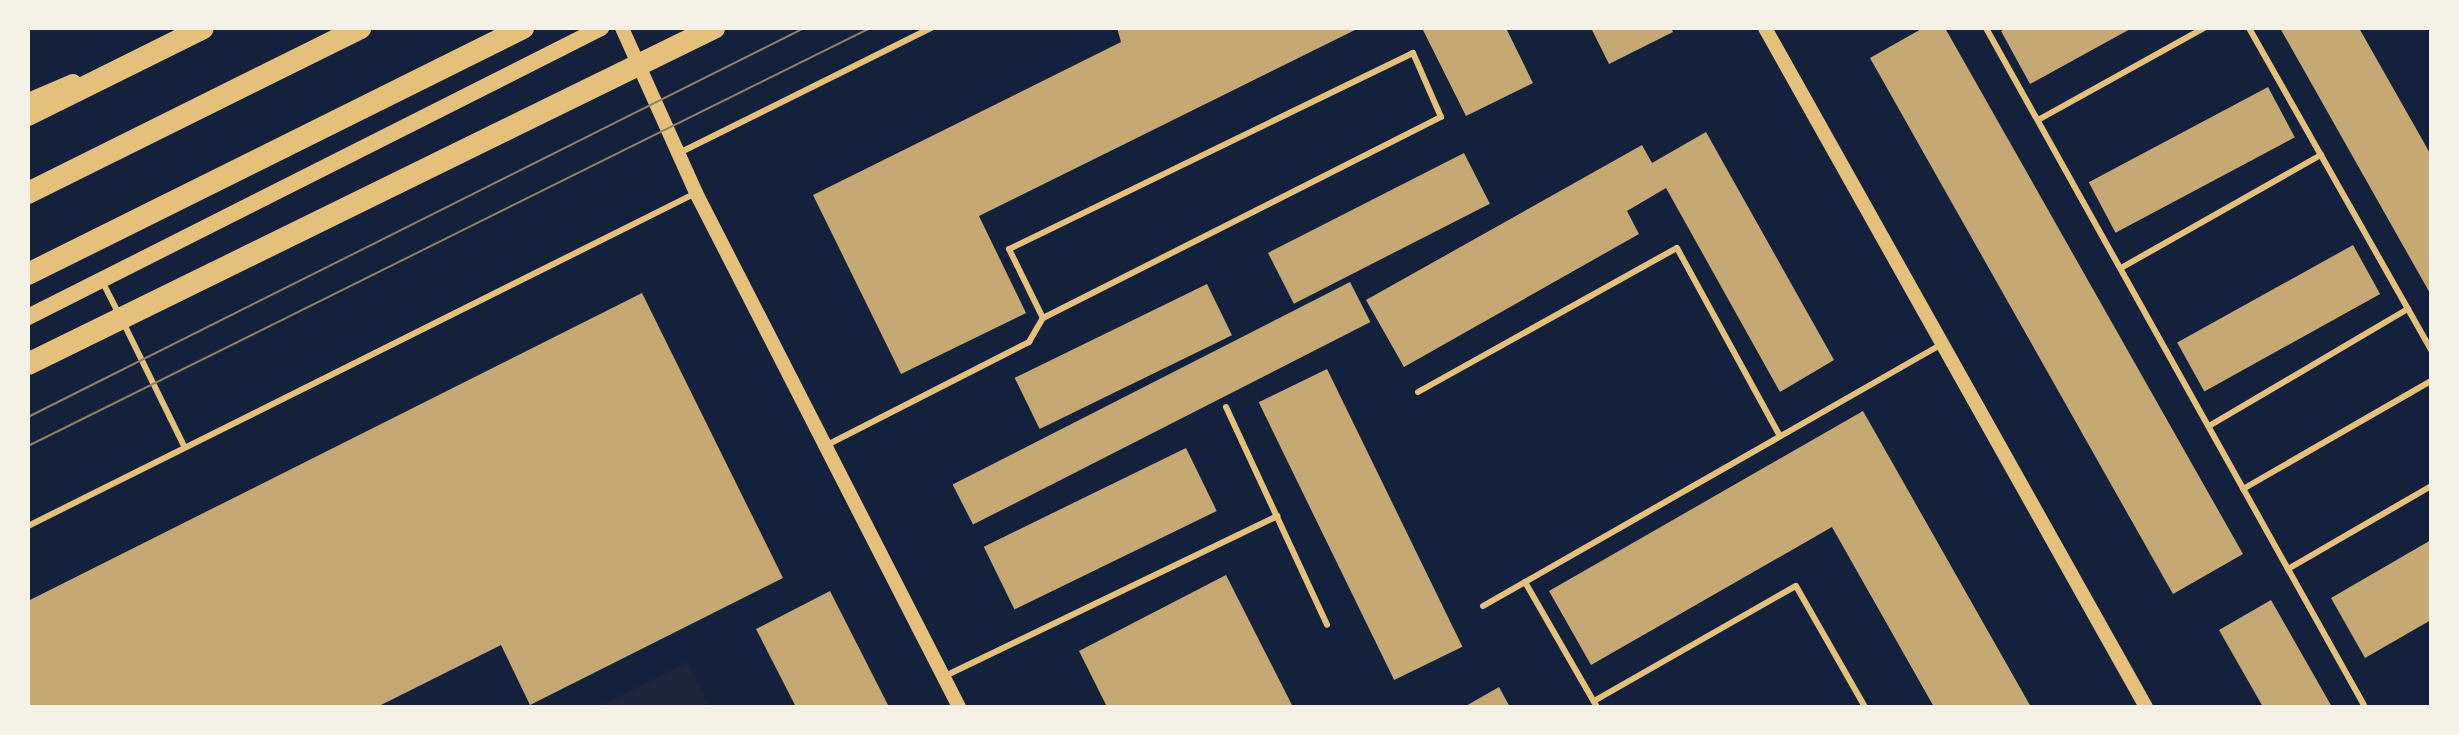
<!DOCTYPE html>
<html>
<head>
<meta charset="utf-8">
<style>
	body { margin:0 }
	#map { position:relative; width:2459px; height:735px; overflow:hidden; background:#14213d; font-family:Commissioner,sans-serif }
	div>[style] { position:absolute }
	.green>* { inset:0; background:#1d2539 }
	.building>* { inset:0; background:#c6a872; transform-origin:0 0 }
	.service>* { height:6px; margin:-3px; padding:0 3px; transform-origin:3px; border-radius:3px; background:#e5c07b }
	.tertiary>* { height:14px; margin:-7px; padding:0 7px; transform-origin:7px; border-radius:7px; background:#e5c07b }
	.secondary>* { height:16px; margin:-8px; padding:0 8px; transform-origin:8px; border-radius:8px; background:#e5c07b }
	.trunk>* { height:22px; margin:-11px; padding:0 11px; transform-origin:11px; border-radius:11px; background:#e5c07b }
	.tram>* { height:2px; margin:-1px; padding:0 1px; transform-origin:1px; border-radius:1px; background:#918062 }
	span { translate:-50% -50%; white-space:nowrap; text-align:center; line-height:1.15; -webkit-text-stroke:7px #f6f1e7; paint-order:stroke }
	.frame { position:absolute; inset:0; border:30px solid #f6f1e7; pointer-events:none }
</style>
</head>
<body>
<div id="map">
	<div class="green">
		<i style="clip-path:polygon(688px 662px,710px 707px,598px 707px)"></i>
	</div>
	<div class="building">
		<i style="clip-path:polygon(1359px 28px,979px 216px,1026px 313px,901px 374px,813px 195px,1121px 42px,1117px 28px)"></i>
		<i style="clip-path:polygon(1422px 28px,1506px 28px,1533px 83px,1466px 116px)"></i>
		<i style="clip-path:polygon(1591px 28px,1671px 28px,1673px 32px,1609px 64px)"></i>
		<i style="clip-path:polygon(1923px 28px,1945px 28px,2243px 554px,2173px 594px,1870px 58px)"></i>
		<i style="clip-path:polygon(2007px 28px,2132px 28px,2030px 84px,2001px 31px)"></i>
		<i style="clip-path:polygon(2280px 28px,2359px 28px,2431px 155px,2431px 295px)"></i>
		<i style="left:2268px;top:87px;width:57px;height:203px;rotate:62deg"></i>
		<i style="clip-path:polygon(1706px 132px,1834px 360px,1780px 392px,1666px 188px,1627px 211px,1639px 234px,1404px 367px,1366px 300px,1642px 145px,1652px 163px)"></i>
		<i style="left:1464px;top:153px;width:57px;height:220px;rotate:63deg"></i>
		<i style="left:2353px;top:245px;width:56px;height:201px;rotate:61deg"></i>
		<i style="left:1350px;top:282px;width:45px;height:446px;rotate:63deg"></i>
		<i style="left:1207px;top:284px;width:57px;height:214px;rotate:64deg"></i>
		<i style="clip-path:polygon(642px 293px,783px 578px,530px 705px,501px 645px,377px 707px,28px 707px,28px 601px)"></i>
		<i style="left:1327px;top:369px;width:309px;height:76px;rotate:64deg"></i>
		<i style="clip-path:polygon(1863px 411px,2031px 707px,1934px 707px,1832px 527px,1591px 665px,1549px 591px)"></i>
		<i style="left:1186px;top:448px;width:70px;height:225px;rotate:64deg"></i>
		<i style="clip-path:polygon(2431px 540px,2431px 620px,2365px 658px,2331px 598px)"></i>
		<i style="clip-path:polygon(1226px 575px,1293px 707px,1107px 707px,1079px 651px)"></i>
		<i style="clip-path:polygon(830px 591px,889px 707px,796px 707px,756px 629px)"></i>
		<i style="clip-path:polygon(2271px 600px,2332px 707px,2263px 707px,2219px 630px)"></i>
		<i style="clip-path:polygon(1499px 687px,1510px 707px,1464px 707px)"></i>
	</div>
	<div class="service">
		<i style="left:1986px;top:28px;width:778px;rotate:60.83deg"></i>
		<i style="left:2249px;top:28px;width:370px;rotate:60.5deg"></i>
		<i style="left:2038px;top:120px;width:190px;rotate:-29deg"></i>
		<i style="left:677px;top:154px;width:284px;rotate:-26.4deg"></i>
		<i style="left:2121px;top:268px;width:230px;rotate:-29.5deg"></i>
		<i style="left:102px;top:281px;width:37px;rotate:63deg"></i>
		<i style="left:124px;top:324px;width:136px;rotate:63.8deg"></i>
		<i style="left:1418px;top:392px;width:296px;rotate:-29.1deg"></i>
		<i style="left:1677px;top:248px;width:214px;rotate:61.3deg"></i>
		<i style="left:1226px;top:407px;width:240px;rotate:65.1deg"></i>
		<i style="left:2209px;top:426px;width:231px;rotate:-30.5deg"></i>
		<i style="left:827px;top:445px;width:227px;rotate:-27deg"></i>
		<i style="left:1029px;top:342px;width:28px;rotate:-60deg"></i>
		<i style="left:1043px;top:318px;width:446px;rotate:-26.8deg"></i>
		<i style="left:1441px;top:117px;width:70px;rotate:-113.6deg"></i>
		<i style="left:1413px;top:53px;width:449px;rotate:154.1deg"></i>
		<i style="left:1009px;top:249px;width:77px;rotate:63.8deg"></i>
		<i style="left:2243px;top:489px;width:217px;rotate:-29.9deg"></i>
		<i style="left:28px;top:526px;width:746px;rotate:-26.5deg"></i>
		<i style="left:2288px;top:569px;width:165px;rotate:-30.1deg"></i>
		<i style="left:1525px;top:582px;width:144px;rotate:60.1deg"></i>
		<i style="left:1483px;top:606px;width:529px;rotate:-29.72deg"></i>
		<i style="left:945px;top:676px;width:369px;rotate:-25.7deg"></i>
		<i style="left:1594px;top:701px;width:232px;rotate:-29.7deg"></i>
		<i style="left:1796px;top:586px;width:139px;rotate:60.3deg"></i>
	</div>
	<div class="tertiary">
		<i style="left:622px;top:28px;width:181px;rotate:65.8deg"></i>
		<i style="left:696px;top:193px;width:577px;rotate:62.9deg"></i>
		<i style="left:1765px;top:28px;width:779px;rotate:60.7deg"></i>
	</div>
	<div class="secondary">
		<i style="left:28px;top:101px;width:49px;rotate:-22.9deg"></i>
		<i style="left:28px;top:317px;width:642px;rotate:-26.76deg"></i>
	</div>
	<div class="trunk">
		<i style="left:28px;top:115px;width:195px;rotate:-26.4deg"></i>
		<i style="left:28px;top:193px;width:371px;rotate:-26.4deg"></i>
		<i style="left:28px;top:274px;width:553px;rotate:-26.43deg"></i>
		<i style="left:28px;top:364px;width:764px;rotate:-26.1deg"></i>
	</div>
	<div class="tram">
		<i style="left:28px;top:417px;width:868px;rotate:-26.62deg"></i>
		<i style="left:28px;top:446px;width:940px;rotate:-26.4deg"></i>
	</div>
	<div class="frame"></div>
</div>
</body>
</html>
